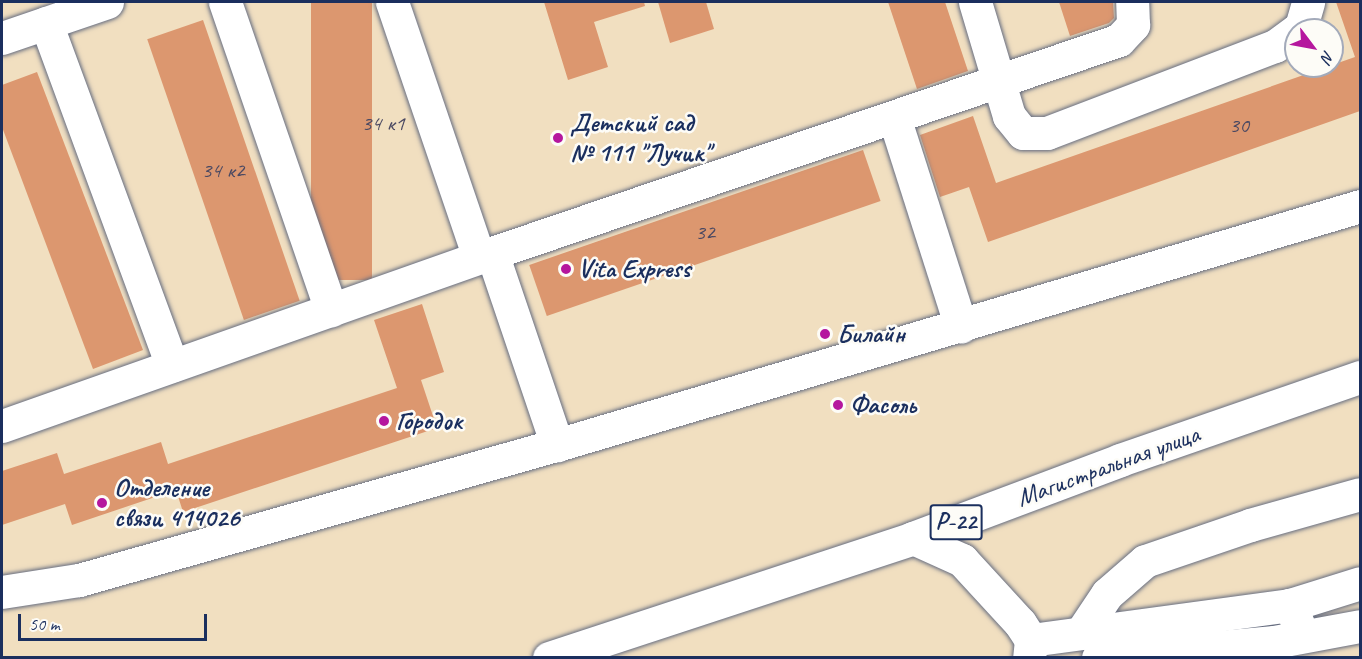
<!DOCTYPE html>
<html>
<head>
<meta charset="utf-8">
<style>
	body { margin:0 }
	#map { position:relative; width:1362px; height:659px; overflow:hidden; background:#f1dfc0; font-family:Caveat,sans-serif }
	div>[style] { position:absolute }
	.building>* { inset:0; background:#dc976f; transform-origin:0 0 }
	.roads { filter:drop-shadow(0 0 2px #666d80) drop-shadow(0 0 2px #666d80) }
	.minor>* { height:33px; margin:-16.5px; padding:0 16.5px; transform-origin:16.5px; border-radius:16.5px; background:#fff }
	.highway>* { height:33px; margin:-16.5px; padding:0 16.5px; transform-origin:16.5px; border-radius:16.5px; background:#fff }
	.dots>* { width:16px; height:16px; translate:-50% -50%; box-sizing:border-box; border:3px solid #fdfcf7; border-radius:50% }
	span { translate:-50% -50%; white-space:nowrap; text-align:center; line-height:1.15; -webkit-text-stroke:5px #fdfcf7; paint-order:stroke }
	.number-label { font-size:22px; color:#4b4962 }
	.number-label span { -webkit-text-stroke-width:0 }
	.shield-label span { padding:2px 4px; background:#fdfcf7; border:2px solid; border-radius:4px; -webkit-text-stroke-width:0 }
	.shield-label { font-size:24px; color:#1b2f5e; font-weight:700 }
	.poi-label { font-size:26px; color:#1b2f5e; font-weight:700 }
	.left { translate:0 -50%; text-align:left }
	.street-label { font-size:26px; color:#1b2f5e }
	.frame { position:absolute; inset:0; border:3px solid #1b2f5e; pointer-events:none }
	.north { position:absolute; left:1284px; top:18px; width:60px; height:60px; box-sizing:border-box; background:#fdfcf7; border:2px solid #a3aaba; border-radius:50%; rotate:122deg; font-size:16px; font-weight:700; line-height:24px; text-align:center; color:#1b2f5e }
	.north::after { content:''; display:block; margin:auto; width:21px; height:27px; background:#b5179e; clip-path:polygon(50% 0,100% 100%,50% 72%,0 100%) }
	.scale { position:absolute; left:18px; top:614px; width:189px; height:27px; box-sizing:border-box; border:3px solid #1b2f5e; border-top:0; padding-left:8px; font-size:18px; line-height:21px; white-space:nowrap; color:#1b2f5e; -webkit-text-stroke:4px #fdfcf7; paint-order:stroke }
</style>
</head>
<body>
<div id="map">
	<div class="building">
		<i style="left:311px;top:2px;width:61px;height:278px"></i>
		<i style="clip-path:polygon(544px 2px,644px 2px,645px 6px,594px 22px,608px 67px,568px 80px)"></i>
		<i style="clip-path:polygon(658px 2px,706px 2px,714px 29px,670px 43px)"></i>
		<i style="clip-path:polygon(888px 2px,945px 2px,968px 71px,917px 89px)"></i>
		<i style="clip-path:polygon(1059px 2px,1113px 2px,1114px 18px,1109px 23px,1070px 36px)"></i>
		<i style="clip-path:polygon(1336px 2px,1360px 2px,1360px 111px,988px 242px,969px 187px,940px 197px,920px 135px,973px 116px,996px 183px,1355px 57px)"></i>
		<i style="left:203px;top:20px;width:297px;height:59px;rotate:71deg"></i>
		<i style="clip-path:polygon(37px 72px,143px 350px,93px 369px,2px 127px,2px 85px)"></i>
		<i style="left:863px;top:150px;width:54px;height:353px;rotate:71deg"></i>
		<i style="clip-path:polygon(422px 304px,444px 372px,421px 380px,437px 428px,183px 512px,176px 490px,72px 525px,65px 504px,2px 525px,2px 471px,57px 453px,64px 474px,161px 442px,168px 464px,397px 388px,374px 320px)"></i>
	</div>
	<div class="roads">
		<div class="minor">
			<i style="left:225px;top:2px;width:326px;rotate:71deg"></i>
			<i style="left:392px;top:2px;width:269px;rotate:71.2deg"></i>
			<i style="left:975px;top:2px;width:119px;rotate:73.4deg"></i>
			<i style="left:1009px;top:116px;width:22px;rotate:51deg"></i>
			<i style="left:1023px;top:133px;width:24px"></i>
			<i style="left:1047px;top:133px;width:244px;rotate:-20.9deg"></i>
			<i style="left:1275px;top:46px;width:26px;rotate:-36deg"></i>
			<i style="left:46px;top:23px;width:365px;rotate:69.8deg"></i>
			<i style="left:1297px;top:30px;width:5px;rotate:-37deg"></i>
			<i style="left:1301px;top:27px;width:26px;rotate:-74deg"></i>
			<i style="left:2px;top:38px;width:111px;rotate:-18.9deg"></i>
			<i style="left:894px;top:117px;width:220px;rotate:72.3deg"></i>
			<i style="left:492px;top:253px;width:203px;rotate:71.3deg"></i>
			<i style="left:2px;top:426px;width:520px;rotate:-19.45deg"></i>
			<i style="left:492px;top:253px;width:662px;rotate:-18.76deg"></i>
			<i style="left:1119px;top:40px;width:21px;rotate:-47deg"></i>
			<i style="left:1133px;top:25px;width:23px;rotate:-92deg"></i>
			<i style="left:913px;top:538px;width:54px;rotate:24.2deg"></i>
			<i style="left:962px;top:560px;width:86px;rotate:47.4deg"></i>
			<i style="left:1020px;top:623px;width:20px;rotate:57deg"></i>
			<i style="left:1031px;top:640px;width:18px;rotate:96deg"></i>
			<i style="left:2px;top:592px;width:78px;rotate:-8.9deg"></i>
			<i style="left:79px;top:580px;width:497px;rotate:-15.8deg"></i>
			<i style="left:557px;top:445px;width:838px;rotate:-16.57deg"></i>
			<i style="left:1298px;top:624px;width:21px;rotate:-113deg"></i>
			<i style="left:1290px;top:605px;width:73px;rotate:-17.4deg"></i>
			<i style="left:1081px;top:633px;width:47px;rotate:-56.3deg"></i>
			<i style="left:1107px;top:594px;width:50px;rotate:-41deg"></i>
			<i style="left:1145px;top:561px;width:111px;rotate:-18.9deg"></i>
			<i style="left:1250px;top:525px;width:114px;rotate:-15.7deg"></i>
			<i style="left:1031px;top:640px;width:261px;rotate:-7.7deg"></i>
			<i style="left:1098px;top:658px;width:177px;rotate:-5.2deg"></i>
			<i style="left:1274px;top:642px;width:87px;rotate:-10.5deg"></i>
		</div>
		<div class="highway">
			<i style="left:549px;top:658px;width:383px;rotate:-18.2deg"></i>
			<i style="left:913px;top:538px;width:221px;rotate:-20.6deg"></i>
			<i style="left:1120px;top:460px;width:254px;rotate:-19.1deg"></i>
		</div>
	</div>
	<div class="dots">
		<i style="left:558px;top:138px;background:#b5179e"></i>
		<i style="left:566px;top:269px;background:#b5179e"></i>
		<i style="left:825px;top:334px;background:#b5179e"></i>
		<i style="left:838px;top:405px;background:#b5179e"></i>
		<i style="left:384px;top:421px;background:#b5179e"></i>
		<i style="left:102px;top:503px;background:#b5179e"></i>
	</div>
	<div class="number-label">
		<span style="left:383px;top:124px">34 к1</span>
		<span style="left:1239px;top:126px">30</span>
		<span style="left:223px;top:171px">34 к2</span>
		<span style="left:705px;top:233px">32</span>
	</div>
	<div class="shield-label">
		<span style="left:956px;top:522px">Р-22</span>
	</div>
	<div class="poi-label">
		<span class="left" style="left:570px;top:138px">Детский сад<br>№ 111 "Лучик"</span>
		<span class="left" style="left:578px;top:269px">Vita Express</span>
		<span class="left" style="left:837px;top:334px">Билайн</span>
		<span class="left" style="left:850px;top:405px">Фасоль</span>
		<span class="left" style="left:396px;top:421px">Городок</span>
		<span class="left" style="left:114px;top:503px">Отделение<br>связи 414026</span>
	</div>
	<div class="street-label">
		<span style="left:1108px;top:466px;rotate:-20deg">Магистральная улица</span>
	</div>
	<div class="frame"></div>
	<div class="north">N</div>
	<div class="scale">50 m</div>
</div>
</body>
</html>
